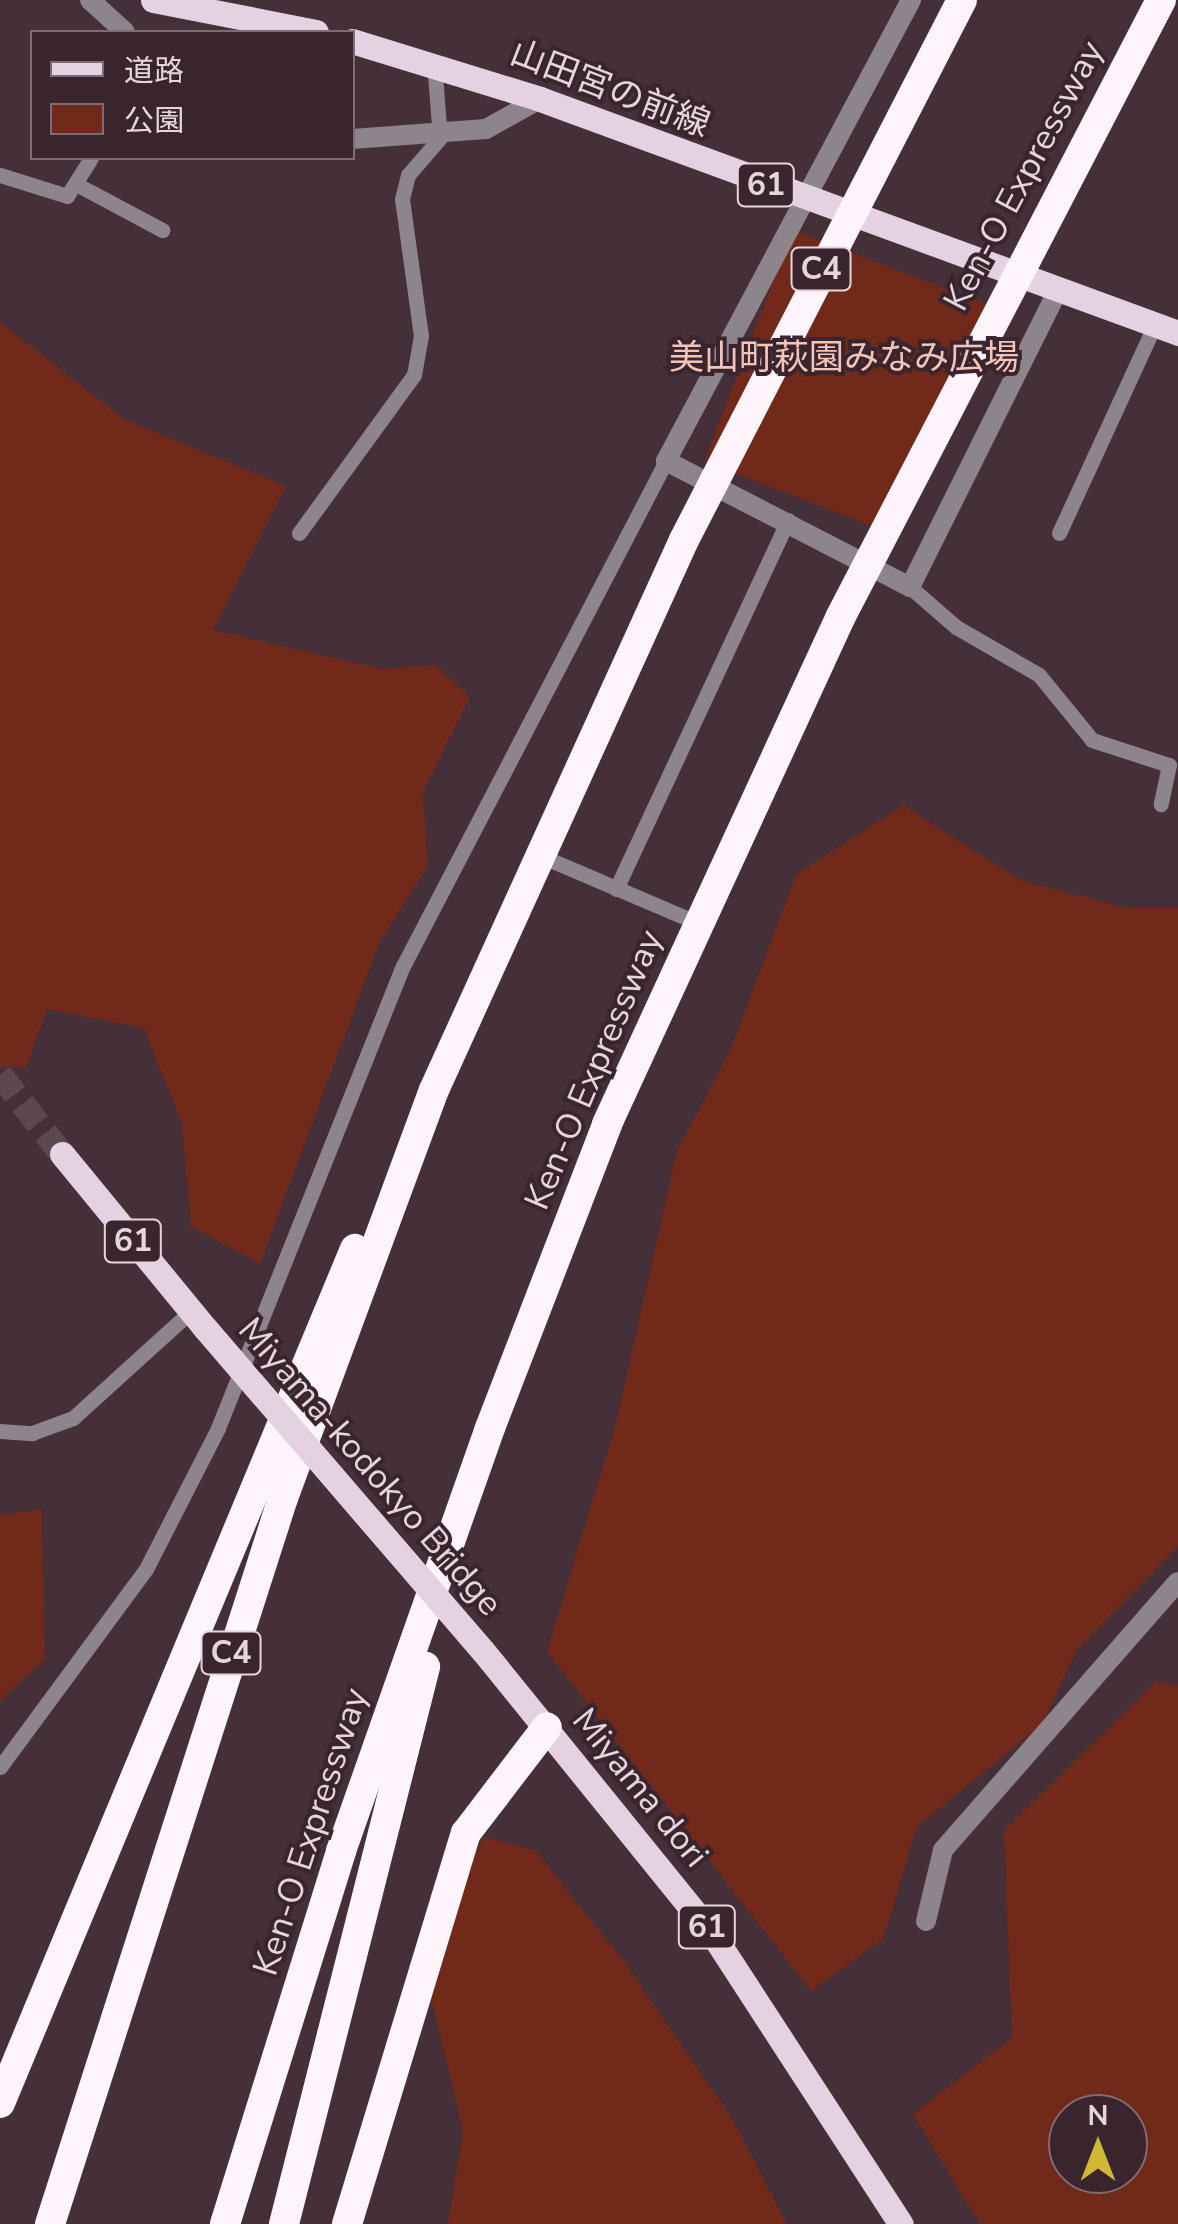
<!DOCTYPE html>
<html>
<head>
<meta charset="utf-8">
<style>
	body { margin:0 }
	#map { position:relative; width:1178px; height:2224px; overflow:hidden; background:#452f38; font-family:"Nunito Sans","Noto Sans JP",sans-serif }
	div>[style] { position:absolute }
	.green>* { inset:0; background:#712919; transform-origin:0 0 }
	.primary-tunnel>* { height:25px; margin-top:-12.5px; transform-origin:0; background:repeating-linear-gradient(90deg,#5d4851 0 25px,transparent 0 37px) }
	.service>* { height:15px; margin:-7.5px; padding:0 7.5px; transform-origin:7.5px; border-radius:7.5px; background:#8d848c }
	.minor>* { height:20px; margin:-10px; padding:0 10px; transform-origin:10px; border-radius:10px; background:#8d848c }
	.primary>* { height:25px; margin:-12.5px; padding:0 12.5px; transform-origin:12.5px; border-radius:12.5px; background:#e4d1e1 }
	.motorway>* { height:30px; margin:-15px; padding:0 15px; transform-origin:15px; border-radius:15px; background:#fdf4fc }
	.primary-bridge>* { height:25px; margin:-12.5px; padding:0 12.5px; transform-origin:12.5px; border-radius:12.5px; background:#e4d1e1 }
	.motorway-bridge>* { height:30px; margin:-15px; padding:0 15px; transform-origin:15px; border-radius:15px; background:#fdf4fc }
	span { translate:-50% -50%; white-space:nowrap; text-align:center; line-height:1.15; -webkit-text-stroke:8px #3a252e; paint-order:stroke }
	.shield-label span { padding:2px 8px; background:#3a252e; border:2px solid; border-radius:8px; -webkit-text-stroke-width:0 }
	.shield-label { font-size:32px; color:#e5d6dc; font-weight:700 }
	.street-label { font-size:35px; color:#e5d6dc }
	.park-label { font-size:35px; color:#f3c4b8 }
	.legend { position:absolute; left:30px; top:30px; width:325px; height:130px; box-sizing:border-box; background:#3a252e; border:2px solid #7e6c74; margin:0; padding:12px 18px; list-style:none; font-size:30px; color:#e5d6dc }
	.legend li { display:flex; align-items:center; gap:20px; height:50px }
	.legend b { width:50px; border:2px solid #7e6c74 }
	.north { position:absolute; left:1048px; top:2094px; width:100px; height:100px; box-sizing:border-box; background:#3a252e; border:2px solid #7e6c74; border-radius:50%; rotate:0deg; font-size:28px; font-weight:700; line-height:40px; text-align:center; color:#e5d6dc }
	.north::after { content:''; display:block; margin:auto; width:35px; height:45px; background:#d0b836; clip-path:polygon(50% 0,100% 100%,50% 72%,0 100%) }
</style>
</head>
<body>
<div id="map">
	<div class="green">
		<i style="left:793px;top:230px;width:209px;height:248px;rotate:21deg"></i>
		<i style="clip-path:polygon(0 322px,124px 419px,286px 486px,213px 630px,383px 669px,435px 665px,470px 697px,423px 792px,428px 866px,379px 943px,260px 1264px,191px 1226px,182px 1125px,144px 1028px,47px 1009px,26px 1068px,0 1067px)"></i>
		<i style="clip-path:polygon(903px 805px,1020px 880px,1127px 908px,1178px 908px,1178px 1546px,1076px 1651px,1043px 1723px,917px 1827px,883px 1939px,811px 1991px,547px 1652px,616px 1423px,677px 1151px,731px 1049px,796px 875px)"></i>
		<i style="clip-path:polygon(42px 1509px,45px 1659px,0 1701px,0 1515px)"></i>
		<i style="clip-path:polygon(evenodd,1156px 1681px,1178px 1685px,1178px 2224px,980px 2224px,913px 2114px,1012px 2038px,1004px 1831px,1156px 1681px,1068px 2114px,1128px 2114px,1128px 2174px,1068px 2174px,1068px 2114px)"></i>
		<i style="clip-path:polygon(484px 1837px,535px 1850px,626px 1964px,733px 2120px,787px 2224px,448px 2224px,463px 2131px,423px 1963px)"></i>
	</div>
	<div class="primary-tunnel">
		<i style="left:0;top:1074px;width:101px;rotate:52.2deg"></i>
	</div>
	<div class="service">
		<i style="left:0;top:175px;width:70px;rotate:17.4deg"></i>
		<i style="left:67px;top:196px;width:45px;rotate:-57.7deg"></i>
		<i style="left:76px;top:184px;width:98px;rotate:28.1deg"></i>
		<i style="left:299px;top:533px;width:195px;rotate:-54deg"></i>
		<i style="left:414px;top:375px;width:40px;rotate:-80deg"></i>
		<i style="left:421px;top:336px;width:138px;rotate:-97.9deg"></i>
		<i style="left:402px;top:199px;width:25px;rotate:-76deg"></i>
		<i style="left:408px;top:175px;width:49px;rotate:-49.1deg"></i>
		<i style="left:440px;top:138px;width:76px;rotate:-94.5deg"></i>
		<i style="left:1059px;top:533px;width:230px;rotate:-65.3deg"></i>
		<i style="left:910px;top:587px;width:61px;rotate:41deg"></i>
		<i style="left:956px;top:627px;width:96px;rotate:30deg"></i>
		<i style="left:1039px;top:675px;width:84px;rotate:50.8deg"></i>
		<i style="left:1092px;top:740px;width:81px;rotate:18deg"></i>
		<i style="left:1169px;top:765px;width:40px;rotate:102deg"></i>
		<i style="left:541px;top:856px;width:171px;rotate:23.1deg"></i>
		<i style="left:616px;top:889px;width:407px;rotate:-65deg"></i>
		<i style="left:0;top:1431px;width:32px;rotate:4deg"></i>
		<i style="left:32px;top:1433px;width:44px;rotate:-20.1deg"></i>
		<i style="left:73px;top:1418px;width:158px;rotate:-42.2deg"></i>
		<i style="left:0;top:1767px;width:246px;rotate:-53.6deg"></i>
		<i style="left:146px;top:1569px;width:158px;rotate:-62.9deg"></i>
		<i style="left:218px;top:1428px;width:498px;rotate:-68.2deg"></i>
		<i style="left:403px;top:966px;width:569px;rotate:-62.49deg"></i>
	</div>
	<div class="minor">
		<i style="left:90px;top:0;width:47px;rotate:42.4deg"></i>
		<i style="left:911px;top:0;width:522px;rotate:117.99deg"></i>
		<i style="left:666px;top:461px;width:275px;rotate:27.3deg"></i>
		<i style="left:910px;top:587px;width:332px;rotate:-63.5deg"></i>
		<i style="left:352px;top:139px;width:134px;rotate:-4.3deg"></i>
		<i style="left:486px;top:129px;width:62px;rotate:-29.1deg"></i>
		<i style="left:926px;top:1921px;width:73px;rotate:-76.5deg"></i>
		<i style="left:943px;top:1850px;width:356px;rotate:-48.8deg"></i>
	</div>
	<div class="primary">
		<i style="left:153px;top:0;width:166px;rotate:11.1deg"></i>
		<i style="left:352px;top:41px;width:197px;rotate:17.1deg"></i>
		<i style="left:540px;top:99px;width:680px;rotate:20.14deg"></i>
		<i style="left:62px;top:1154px;width:225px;rotate:50.6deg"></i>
		<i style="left:483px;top:1651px;width:369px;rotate:51deg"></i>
		<i style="left:715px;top:1938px;width:341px;rotate:57deg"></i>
	</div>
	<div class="motorway">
		<i style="left:0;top:2103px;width:925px;rotate:-67.43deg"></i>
		<i style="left:50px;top:2224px;width:762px;rotate:-72.21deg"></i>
		<i style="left:283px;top:1498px;width:435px;rotate:-69.7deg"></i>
		<i style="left:434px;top:1090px;width:604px;rotate:-65.56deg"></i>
		<i style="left:225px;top:2224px;width:391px;rotate:-72.7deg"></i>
		<i style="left:341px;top:1851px;width:448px;rotate:-70.6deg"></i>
		<i style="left:490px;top:1428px;width:326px;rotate:-68.9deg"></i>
		<i style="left:607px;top:1124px;width:559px;rotate:-65.27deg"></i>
		<i style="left:284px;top:2224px;width:575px;rotate:-75.79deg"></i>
		<i style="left:347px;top:2224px;width:409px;rotate:-73.1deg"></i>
		<i style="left:466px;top:1833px;width:133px;rotate:-52.6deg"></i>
	</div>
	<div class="primary-bridge">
		<i style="left:205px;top:1328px;width:426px;rotate:49.3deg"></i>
	</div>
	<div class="motorway-bridge">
		<i style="left:684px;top:540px;width:607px;rotate:-62.76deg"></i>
		<i style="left:841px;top:616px;width:694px;rotate:-62.55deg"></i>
	</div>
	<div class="shield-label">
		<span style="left:766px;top:185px">61</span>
		<span style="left:821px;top:269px">C4</span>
		<span style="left:133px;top:1241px">61</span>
		<span style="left:231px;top:1653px">C4</span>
		<span style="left:707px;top:1927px">61</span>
	</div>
	<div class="street-label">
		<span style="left:610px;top:89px;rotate:21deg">山田宮の前線</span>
		<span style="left:1024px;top:176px;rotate:-62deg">Ken-O Expressway</span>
		<span style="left:594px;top:1070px;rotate:-67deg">Ken-O Expressway</span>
		<span style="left:370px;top:1467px;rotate:49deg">Miyama-kodokyo Bridge</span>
		<span style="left:640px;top:1788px;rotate:51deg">Miyama dori</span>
		<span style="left:311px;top:1832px;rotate:-72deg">Ken-O Expressway</span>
	</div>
	<div class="park-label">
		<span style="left:844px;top:358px">美山町萩園みなみ広場</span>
	</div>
	<ul class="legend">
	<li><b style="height:12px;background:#e4d1e1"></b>道路</li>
	<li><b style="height:28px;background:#712919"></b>公園</li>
	</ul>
	<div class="north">N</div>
</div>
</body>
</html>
